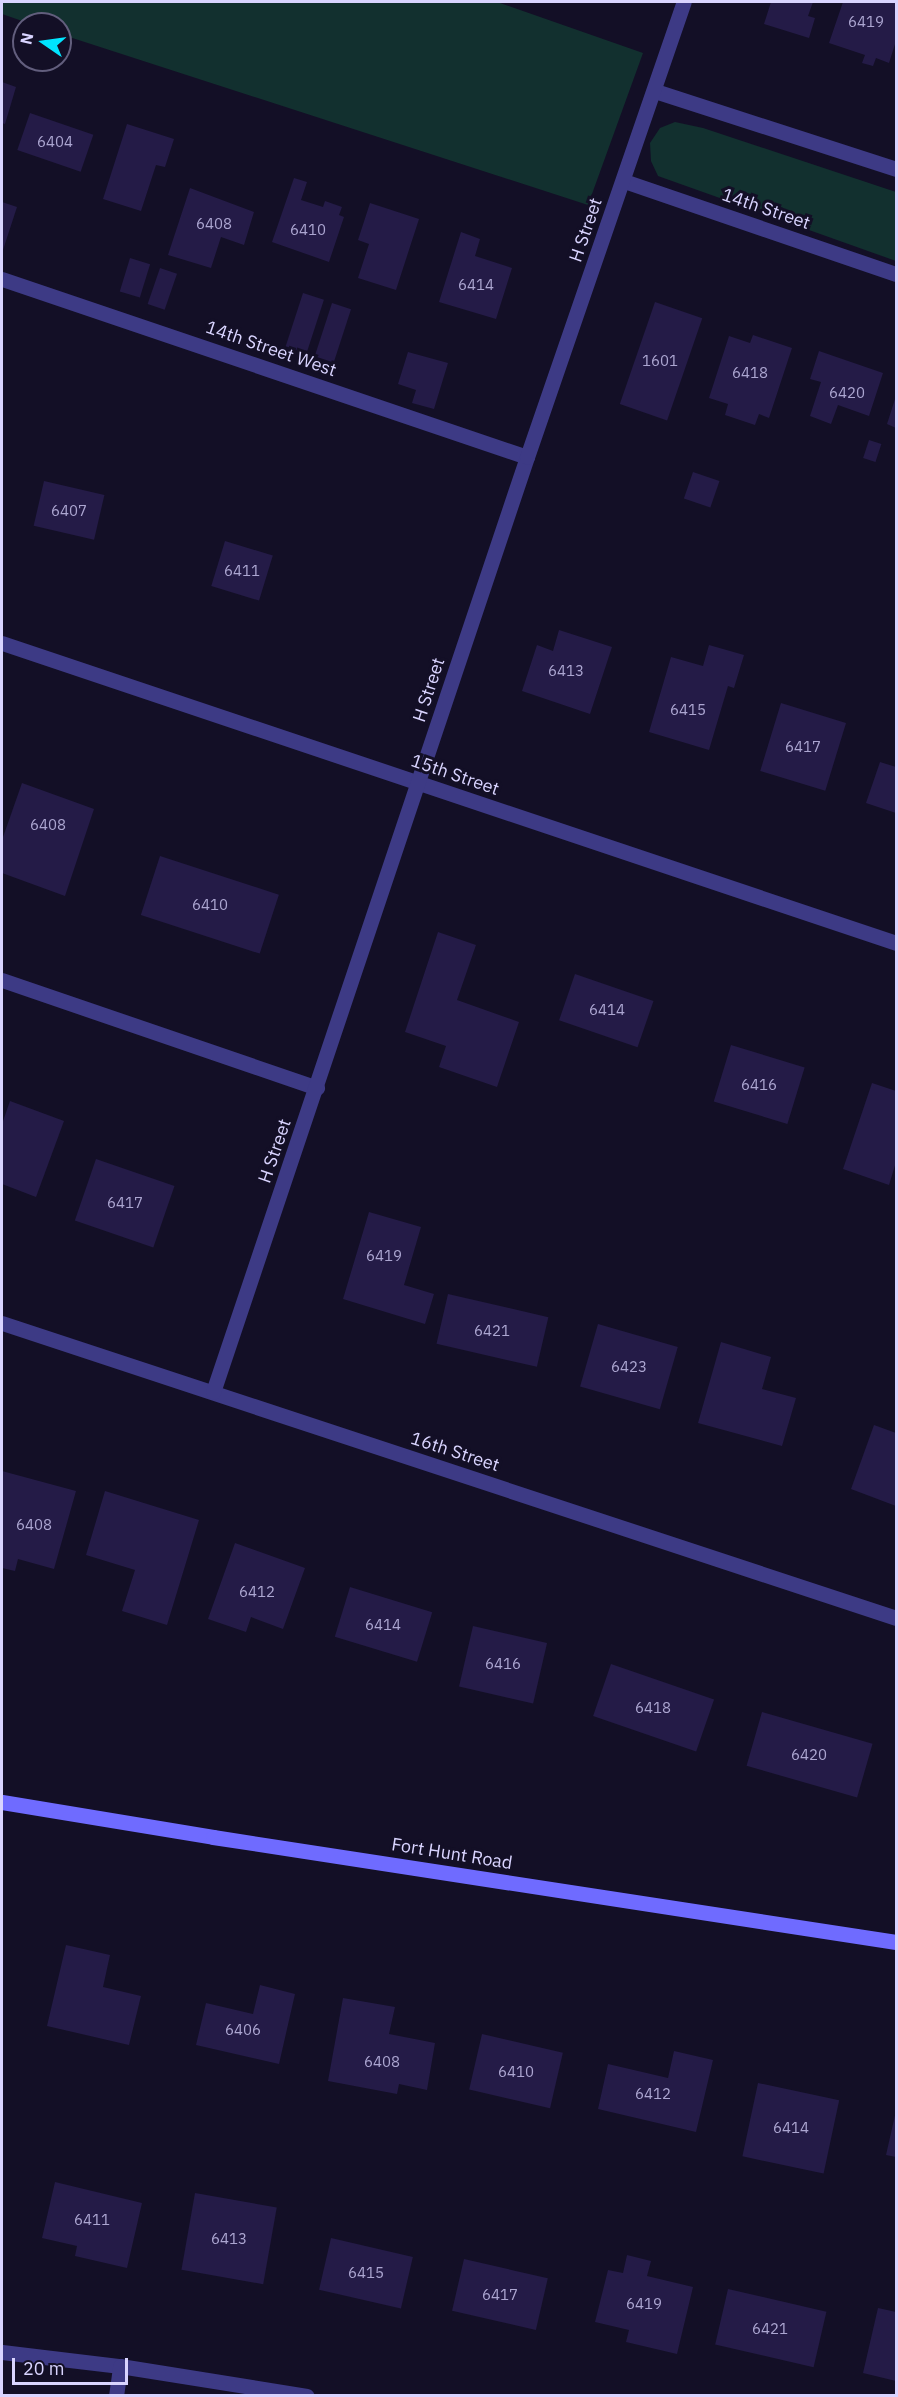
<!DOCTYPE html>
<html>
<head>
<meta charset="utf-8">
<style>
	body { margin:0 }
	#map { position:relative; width:898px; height:2397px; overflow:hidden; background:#130f26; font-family:"IBM Plex Sans",sans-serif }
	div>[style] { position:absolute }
	.green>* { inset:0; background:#12302f }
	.building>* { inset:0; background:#241b47; transform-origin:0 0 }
	.lane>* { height:15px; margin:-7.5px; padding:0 7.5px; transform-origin:7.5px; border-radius:7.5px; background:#3d3a85 }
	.street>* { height:15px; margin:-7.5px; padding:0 7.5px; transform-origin:7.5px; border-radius:7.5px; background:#3d3a85 }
	.secondary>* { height:15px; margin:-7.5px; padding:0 7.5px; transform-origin:7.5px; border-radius:7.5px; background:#6f6bff }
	span { translate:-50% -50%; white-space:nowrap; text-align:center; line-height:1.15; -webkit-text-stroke:6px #130f26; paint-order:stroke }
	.number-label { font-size:15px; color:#aca6d1 }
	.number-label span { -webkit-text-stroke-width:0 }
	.street-label { font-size:18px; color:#d9d4ff }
	.frame { position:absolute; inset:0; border:3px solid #d9d4ff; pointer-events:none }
	.north { position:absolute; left:12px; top:12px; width:60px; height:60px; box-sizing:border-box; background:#130f26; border:2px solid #625e7d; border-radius:50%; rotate:283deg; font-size:16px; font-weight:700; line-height:24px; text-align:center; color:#d9d4ff }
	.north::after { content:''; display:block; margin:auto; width:21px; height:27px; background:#00e5ff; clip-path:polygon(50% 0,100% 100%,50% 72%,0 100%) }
	.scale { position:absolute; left:12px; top:2358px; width:116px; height:27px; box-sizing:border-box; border:3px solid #d9d4ff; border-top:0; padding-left:8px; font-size:18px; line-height:21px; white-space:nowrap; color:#d9d4ff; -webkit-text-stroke:4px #130f26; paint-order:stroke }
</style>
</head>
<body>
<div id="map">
	<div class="green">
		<i style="clip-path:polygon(2px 2px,497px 2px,643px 53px,588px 205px,60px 34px,60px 24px,31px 24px,2px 14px)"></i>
		<i style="clip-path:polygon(675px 122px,703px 128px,896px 192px,896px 261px,658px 176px,651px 161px,650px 143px,660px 128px)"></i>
	</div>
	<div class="building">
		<i style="clip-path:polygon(771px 2px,813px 2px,808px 16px,815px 18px,809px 38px,764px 24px)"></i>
		<i style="clip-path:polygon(843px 2px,896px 2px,896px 41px,889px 63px,876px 58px,873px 66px,862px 63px,865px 55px,829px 43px)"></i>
		<i style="clip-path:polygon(2px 82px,16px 87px,5px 124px,2px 123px)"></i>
		<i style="left:30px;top:113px;width:67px;height:39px;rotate:19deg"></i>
		<i style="clip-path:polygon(127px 124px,174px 139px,165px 167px,156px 165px,141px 211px,103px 199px)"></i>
		<i style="clip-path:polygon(294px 178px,307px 182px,301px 200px,323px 207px,325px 201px,342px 207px,339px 215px,344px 217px,329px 262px,272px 242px)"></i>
		<i style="clip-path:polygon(190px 188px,254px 212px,244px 245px,221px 237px,211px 268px,168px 255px)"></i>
		<i style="clip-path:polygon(2px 202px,17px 207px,2px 253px)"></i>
		<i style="clip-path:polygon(370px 203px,419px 219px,396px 290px,358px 278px,369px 244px,358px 240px)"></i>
		<i style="clip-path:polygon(461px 232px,480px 239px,475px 256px,512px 268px,496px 319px,439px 302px)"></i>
		<i style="left:130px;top:258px;width:21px;height:35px;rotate:17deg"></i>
		<i style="left:160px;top:268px;width:18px;height:38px;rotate:19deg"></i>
		<i style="left:303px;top:293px;width:22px;height:56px;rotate:18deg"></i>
		<i style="left:655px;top:302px;width:50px;height:108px;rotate:19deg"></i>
		<i style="left:332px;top:303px;width:20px;height:56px;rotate:18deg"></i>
		<i style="clip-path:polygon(753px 335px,792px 348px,769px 418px,759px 414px,755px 425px,725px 415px,728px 404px,709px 398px,729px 336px,750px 343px)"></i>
		<i style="clip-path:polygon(819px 351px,883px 373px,869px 416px,838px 405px,831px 424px,810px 416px,821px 382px,810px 379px)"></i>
		<i style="clip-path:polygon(408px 352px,448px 363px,434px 409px,412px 403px,416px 390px,398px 384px)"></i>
		<i style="clip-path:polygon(896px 396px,896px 428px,887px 424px)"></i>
		<i style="left:869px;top:440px;width:13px;height:19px;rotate:18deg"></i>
		<i style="left:693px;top:472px;width:28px;height:28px;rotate:19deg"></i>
		<i style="left:44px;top:481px;width:62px;height:46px;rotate:13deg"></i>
		<i style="left:225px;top:541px;width:50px;height:47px;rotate:17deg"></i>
		<i style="clip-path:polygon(559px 630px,612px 647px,590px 714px,522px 691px,537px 645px,553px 651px)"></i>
		<i style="clip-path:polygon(709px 645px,744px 655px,734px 688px,728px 686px,709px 750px,649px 732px,671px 657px,703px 666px)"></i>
		<i style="left:781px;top:703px;width:68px;height:71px;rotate:17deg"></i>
		<i style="clip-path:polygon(880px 762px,896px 767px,896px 813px,866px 803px)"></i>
		<i style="clip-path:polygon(22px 783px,94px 809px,65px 896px,2px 873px,2px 840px)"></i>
		<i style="left:160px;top:856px;width:125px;height:62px;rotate:18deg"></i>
		<i style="clip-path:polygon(438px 932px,476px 945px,457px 1000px,519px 1022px,497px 1087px,439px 1067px,446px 1046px,405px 1032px)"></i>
		<i style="left:575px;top:974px;width:83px;height:49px;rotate:19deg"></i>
		<i style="left:731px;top:1045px;width:77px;height:59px;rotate:17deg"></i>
		<i style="clip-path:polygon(872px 1083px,896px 1091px,896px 1162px,889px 1185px,843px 1169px)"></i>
		<i style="clip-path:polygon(10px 1101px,64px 1121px,36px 1197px,2px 1184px,2px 1124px)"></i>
		<i style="left:96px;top:1159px;width:83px;height:65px;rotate:19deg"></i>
		<i style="clip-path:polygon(369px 1212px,421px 1227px,404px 1285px,434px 1294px,425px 1324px,343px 1299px)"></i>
		<i style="left:448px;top:1294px;width:103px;height:51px;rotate:13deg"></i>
		<i style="left:598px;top:1324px;width:83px;height:65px;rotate:16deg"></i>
		<i style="clip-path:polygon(721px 1342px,771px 1357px,762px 1389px,796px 1398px,782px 1446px,698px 1423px)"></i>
		<i style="clip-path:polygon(874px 1425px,896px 1433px,896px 1506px,851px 1489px)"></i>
		<i style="clip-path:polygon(2px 1471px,76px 1491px,54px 1569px,18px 1559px,15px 1571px,2px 1568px)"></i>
		<i style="clip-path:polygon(105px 1491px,199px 1520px,167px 1625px,122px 1611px,135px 1570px,86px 1555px)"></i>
		<i style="clip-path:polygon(235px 1543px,305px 1568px,283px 1629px,251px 1617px,246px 1632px,208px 1619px)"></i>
		<i style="left:350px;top:1587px;width:86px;height:52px;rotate:17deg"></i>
		<i style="left:473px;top:1626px;width:76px;height:62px;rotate:13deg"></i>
		<i style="left:611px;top:1664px;width:109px;height:55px;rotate:19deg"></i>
		<i style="left:762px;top:1712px;width:115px;height:56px;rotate:16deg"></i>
		<i style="clip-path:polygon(66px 1945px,110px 1955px,103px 1987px,141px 1996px,129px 2045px,47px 2026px)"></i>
		<i style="clip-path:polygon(260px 1985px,295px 1994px,279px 2064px,196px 2045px,206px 2003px,253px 2014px)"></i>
		<i style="clip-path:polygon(343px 1998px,395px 2007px,389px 2034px,435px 2043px,427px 2090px,399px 2084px,397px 2094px,328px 2081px)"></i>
		<i style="left:482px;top:2034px;width:83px;height:57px;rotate:13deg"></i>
		<i style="clip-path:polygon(674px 2051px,713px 2060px,696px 2132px,598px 2109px,608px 2064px,668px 2078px)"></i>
		<i style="left:758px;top:2083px;width:83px;height:75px;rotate:12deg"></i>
		<i style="clip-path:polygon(896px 2111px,896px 2157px,886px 2155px)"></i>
		<i style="clip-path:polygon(55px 2182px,142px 2203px,127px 2268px,75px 2256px,77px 2246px,42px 2238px)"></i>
		<i style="left:195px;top:2193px;width:83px;height:78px;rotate:10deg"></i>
		<i style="left:331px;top:2238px;width:84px;height:53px;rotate:13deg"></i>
		<i style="clip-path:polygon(627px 2255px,651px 2261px,647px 2276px,693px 2287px,677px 2354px,626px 2342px,629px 2330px,595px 2322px,608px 2270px,623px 2273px)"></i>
		<i style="left:464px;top:2259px;width:86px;height:53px;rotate:13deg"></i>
		<i style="left:728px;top:2289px;width:101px;height:57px;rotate:13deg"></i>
		<i style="clip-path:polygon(878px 2308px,896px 2312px,896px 2381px,863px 2373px)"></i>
	</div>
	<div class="lane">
		<i style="left:2px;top:980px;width:333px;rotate:18.9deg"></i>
	</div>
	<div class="street">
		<i style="left:655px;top:91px;width:253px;rotate:17.9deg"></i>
		<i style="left:624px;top:181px;width:287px;rotate:18.9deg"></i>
		<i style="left:2px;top:279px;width:554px;rotate:18.73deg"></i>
		<i style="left:2px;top:643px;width:943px;rotate:18.55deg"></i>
		<i style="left:2px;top:1323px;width:941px;rotate:18.26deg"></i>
		<i style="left:213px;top:1392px;width:986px;rotate:-71.44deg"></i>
		<i style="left:527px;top:457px;width:481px;rotate:-71deg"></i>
		<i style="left:2px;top:2352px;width:119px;rotate:6.8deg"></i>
		<i style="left:120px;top:2366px;width:189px;rotate:9.1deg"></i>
		<i style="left:116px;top:2396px;width:30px;rotate:-82deg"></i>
	</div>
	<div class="secondary">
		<i style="left:2px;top:1802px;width:214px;rotate:9.4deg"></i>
		<i style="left:213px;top:1837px;width:691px;rotate:8.74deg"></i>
	</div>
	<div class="number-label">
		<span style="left:866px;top:22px">6419</span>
		<span style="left:55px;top:142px">6404</span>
		<span style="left:214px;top:224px">6408</span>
		<span style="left:308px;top:230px">6410</span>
		<span style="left:476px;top:285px">6414</span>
		<span style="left:660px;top:361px">1601</span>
		<span style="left:750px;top:373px">6418</span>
		<span style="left:847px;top:393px">6420</span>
		<span style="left:69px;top:511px">6407</span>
		<span style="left:242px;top:571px">6411</span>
		<span style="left:566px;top:671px">6413</span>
		<span style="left:688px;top:710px">6415</span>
		<span style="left:803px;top:747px">6417</span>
		<span style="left:48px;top:825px">6408</span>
		<span style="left:210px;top:905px">6410</span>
		<span style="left:607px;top:1010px">6414</span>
		<span style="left:759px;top:1085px">6416</span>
		<span style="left:125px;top:1203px">6417</span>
		<span style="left:384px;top:1256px">6419</span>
		<span style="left:492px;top:1331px">6421</span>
		<span style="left:629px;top:1367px">6423</span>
		<span style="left:34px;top:1525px">6408</span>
		<span style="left:257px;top:1592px">6412</span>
		<span style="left:383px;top:1625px">6414</span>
		<span style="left:503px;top:1664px">6416</span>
		<span style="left:653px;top:1708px">6418</span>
		<span style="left:809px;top:1755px">6420</span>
		<span style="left:243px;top:2030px">6406</span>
		<span style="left:382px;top:2062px">6408</span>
		<span style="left:516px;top:2072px">6410</span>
		<span style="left:653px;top:2094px">6412</span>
		<span style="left:791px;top:2128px">6414</span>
		<span style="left:92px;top:2220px">6411</span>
		<span style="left:229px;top:2239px">6413</span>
		<span style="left:366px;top:2273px">6415</span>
		<span style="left:500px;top:2295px">6417</span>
		<span style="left:644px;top:2304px">6419</span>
		<span style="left:770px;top:2329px">6421</span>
	</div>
	<div class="street-label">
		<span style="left:766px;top:209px;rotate:19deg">14th Street</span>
		<span style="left:586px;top:230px;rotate:-71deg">H Street</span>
		<span style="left:271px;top:349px;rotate:19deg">14th Street West</span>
		<span style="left:429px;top:690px;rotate:-72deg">H Street</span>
		<span style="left:455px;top:775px;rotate:19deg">15th Street</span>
		<span style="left:275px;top:1151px;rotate:-71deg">H Street</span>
		<span style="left:455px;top:1452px;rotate:18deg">16th Street</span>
		<span style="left:452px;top:1854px;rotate:9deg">Fort Hunt Road</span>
	</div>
	<div class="frame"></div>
	<div class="north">N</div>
	<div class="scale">20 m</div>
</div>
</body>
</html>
